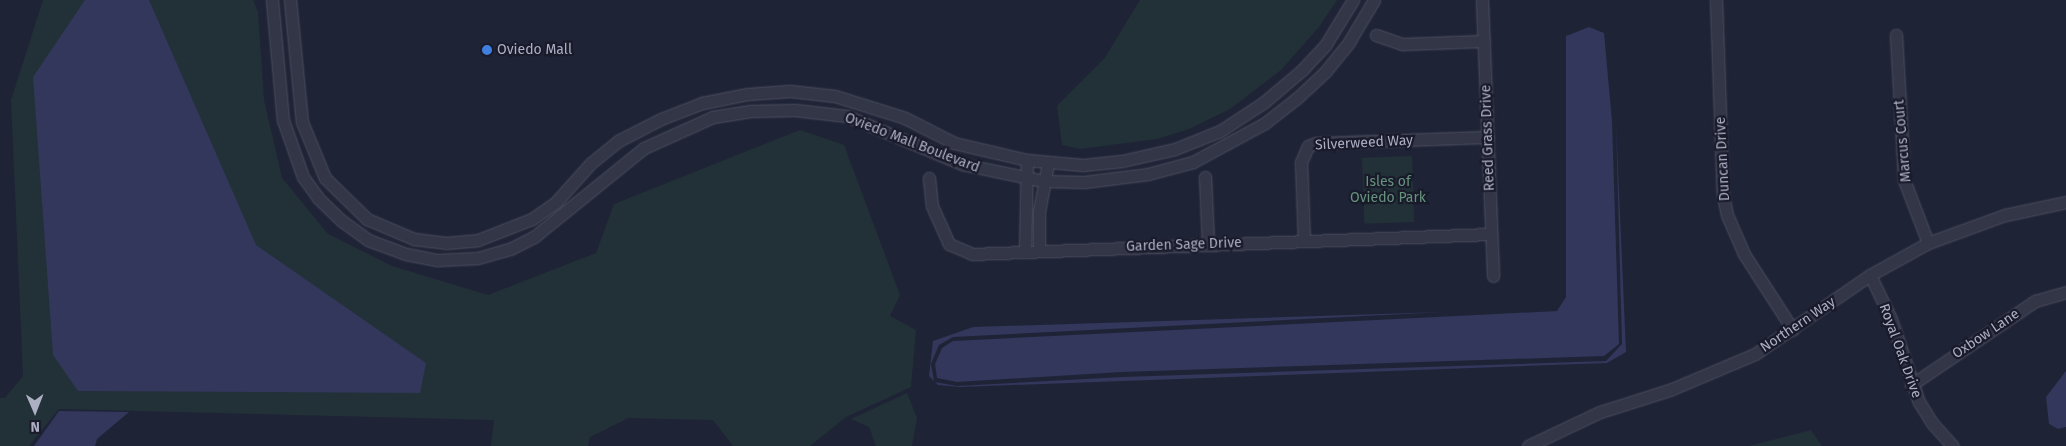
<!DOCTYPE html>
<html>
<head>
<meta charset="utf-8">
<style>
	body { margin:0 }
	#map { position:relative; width:2066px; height:446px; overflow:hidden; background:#1f2336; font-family:"Fira Sans",sans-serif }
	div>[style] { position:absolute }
	.green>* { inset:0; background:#223038; transform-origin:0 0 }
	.water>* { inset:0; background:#32375b }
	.roads { filter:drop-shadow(0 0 1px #4d5061) drop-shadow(0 0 1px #4d5061) }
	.minor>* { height:11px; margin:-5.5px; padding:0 5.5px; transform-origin:5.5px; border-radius:5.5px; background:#333646 }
	.dots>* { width:14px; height:14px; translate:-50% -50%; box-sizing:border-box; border:2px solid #191b2b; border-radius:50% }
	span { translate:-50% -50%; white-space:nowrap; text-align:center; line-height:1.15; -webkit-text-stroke:4.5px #191b2b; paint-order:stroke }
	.poi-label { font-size:14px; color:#adafc3 }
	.left { translate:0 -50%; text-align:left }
	.street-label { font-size:14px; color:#adafc3 }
	.park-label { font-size:14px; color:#65937c }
	.north { position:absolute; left:10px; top:386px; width:50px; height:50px; -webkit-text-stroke:4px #191b2b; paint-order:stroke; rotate:179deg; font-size:14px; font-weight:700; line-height:20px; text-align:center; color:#adafc3 }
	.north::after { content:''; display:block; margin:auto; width:18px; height:22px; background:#adafc3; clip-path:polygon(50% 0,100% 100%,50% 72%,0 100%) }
</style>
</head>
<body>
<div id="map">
	<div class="green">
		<i style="clip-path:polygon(43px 0,253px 0,258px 12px,264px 100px,282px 178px,328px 234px,392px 266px,488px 295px,596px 253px,614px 204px,800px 130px,844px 145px,900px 295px,890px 316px,916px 330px,911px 387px,846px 417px,810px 446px,733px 446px,713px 420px,628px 418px,590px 437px,588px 446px,491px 446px,494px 420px,59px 409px,29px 446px,0 446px,0 398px,5px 398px,23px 376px,11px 100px)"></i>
		<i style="clip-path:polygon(1140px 0,1337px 0,1319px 27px,1281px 70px,1230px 109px,1189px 129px,1157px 139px,1080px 149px,1062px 145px,1057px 106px,1104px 59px)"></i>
		<i style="left:1412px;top:156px;width:66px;height:50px;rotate:88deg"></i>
		<i style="clip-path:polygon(907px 393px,917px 418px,912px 446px,876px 446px,869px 427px,851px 419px)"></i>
		<i style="clip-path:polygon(1811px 430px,1822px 446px,1749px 446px)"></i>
	</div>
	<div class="water">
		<i style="clip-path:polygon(85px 0,149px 0,256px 245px,426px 363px,420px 393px,78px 391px,53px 355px,33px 77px)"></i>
		<i style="clip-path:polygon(1589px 27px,1604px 33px,1612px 121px,1619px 344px,1604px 356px,1122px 372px,957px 382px,937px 378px,935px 364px,942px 348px,953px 341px,1557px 311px,1566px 297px,1566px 36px)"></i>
		<i style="clip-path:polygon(1616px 123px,1626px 352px,1607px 363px,960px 387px,938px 385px,935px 382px,957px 386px,1122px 377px,1606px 361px,1622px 344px)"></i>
		<i style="clip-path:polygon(1444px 312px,953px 337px,939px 345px,931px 364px,934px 381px,929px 376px,933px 341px,973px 327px)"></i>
		<i style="clip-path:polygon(2066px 371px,2066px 427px,2058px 429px,2049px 424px,2046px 397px)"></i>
		<i style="clip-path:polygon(59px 411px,129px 412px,97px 439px,95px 446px,34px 446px)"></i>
	</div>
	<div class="roads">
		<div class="minor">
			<i style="left:272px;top:0;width:121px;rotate:84.8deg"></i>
			<i style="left:283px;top:120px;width:60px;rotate:70.7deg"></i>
			<i style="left:303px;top:177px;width:26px;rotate:54deg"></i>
			<i style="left:318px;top:198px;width:33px;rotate:44deg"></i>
			<i style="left:342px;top:221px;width:32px;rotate:36deg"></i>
			<i style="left:368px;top:240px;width:40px;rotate:20.2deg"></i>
			<i style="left:406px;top:254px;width:33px;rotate:11deg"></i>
			<i style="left:438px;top:260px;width:40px;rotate:-2.9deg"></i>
			<i style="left:478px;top:258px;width:33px;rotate:-16deg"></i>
			<i style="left:510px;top:249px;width:27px;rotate:-27deg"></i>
			<i style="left:534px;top:237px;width:141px;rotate:-39deg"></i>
			<i style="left:644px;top:148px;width:76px;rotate:-24.2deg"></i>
			<i style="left:713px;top:117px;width:38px;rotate:-9deg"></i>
			<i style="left:751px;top:111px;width:44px;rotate:-1.3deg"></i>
			<i style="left:795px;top:110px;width:52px;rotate:6.6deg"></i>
			<i style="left:847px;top:116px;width:125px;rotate:22.7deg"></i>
			<i style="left:962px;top:164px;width:84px;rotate:11.7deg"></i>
			<i style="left:1044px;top:181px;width:40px;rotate:1.4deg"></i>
			<i style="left:1084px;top:182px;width:64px;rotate:-7.1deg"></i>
			<i style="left:1148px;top:174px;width:47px;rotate:-14.9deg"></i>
			<i style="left:1193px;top:162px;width:82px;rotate:-28.4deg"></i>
			<i style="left:1265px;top:123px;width:39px;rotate:-38deg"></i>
			<i style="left:1296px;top:99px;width:40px;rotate:-43deg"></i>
			<i style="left:1325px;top:72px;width:38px;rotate:-51deg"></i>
			<i style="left:1349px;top:42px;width:49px;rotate:-59.2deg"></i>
			<i style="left:290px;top:0;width:123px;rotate:84.4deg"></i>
			<i style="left:302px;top:122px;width:61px;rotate:67.7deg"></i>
			<i style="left:325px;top:178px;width:59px;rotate:44.3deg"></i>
			<i style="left:367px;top:219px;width:51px;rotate:23.1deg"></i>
			<i style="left:414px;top:239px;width:32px;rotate:7deg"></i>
			<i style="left:446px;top:243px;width:32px;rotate:-5deg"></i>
			<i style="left:478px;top:240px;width:58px;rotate:-21.3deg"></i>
			<i style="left:532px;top:219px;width:29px;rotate:-35deg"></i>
			<i style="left:556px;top:202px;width:52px;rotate:-48.1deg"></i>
			<i style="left:591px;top:163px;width:35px;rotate:-39deg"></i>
			<i style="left:618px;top:141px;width:48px;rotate:-27.1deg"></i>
			<i style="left:661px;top:119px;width:44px;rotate:-21.3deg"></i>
			<i style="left:702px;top:103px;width:47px;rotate:-11.1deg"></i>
			<i style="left:748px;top:94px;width:42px;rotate:-4.1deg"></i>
			<i style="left:790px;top:91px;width:45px;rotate:6.3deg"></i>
			<i style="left:835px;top:96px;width:73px;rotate:17.4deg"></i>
			<i style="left:905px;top:118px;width:55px;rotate:27deg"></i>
			<i style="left:954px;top:143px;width:75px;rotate:13.1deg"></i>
			<i style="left:1027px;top:160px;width:56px;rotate:5.1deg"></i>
			<i style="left:1083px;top:165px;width:39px;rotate:-6deg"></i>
			<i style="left:1122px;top:161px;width:54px;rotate:-12.8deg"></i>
			<i style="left:1175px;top:149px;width:48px;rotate:-21.8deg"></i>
			<i style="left:1220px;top:131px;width:51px;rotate:-33.1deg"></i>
			<i style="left:1263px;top:103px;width:51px;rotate:-40.2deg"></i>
			<i style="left:1302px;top:70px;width:35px;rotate:-47deg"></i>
			<i style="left:1326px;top:44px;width:52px;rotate:-58.5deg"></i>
			<i style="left:1482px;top:0;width:276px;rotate:87.7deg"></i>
			<i style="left:1716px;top:0;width:196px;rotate:88deg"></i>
			<i style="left:1723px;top:196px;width:19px;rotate:78deg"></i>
			<i style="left:1727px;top:215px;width:43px;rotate:66.4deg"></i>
			<i style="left:1744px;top:254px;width:90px;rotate:57.2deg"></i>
			<i style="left:1376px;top:35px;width:28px;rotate:19deg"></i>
			<i style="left:1402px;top:44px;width:82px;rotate:-2.1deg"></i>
			<i style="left:1896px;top:35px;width:145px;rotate:86.8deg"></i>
			<i style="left:1904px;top:180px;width:67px;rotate:69.1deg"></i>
			<i style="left:1205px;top:177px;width:67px;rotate:87.4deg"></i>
			<i style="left:929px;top:178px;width:28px;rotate:84deg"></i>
			<i style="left:932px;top:206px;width:42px;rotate:65.9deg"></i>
			<i style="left:949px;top:244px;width:25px;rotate:23deg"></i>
			<i style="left:972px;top:254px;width:519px;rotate:-2.21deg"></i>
			<i style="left:1304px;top:241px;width:79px;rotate:-92.2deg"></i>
			<i style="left:1301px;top:162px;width:17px;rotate:-66deg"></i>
			<i style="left:1308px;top:146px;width:9px;rotate:-21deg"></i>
			<i style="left:1316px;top:143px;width:172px;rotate:-2deg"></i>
			<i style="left:1039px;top:251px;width:39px;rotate:-90deg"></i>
			<i style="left:1039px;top:212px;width:50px;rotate:-79.6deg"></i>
			<i style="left:1025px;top:252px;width:92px;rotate:-88.8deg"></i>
			<i style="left:1870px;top:275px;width:49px;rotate:64.5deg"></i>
			<i style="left:1891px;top:319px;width:88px;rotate:71.4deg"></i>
			<i style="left:1919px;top:402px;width:25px;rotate:58deg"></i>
			<i style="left:1932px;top:423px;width:31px;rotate:48deg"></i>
			<i style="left:1911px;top:385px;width:150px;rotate:-34.1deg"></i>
			<i style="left:2035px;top:301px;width:32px;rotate:-16deg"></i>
			<i style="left:1528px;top:446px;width:80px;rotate:-25.3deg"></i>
			<i style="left:1600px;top:412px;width:76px;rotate:-17.7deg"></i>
			<i style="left:1672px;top:389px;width:90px;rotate:-22.9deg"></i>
			<i style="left:1755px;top:354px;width:140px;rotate:-34.5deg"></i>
			<i style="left:1870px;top:275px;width:66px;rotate:-28.9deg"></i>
			<i style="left:1928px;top:243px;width:82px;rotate:-20deg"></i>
			<i style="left:2005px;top:215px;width:62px;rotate:-12deg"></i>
		</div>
	</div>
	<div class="dots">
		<i style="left:487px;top:50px;background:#3f7fe0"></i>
	</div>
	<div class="poi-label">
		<span class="left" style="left:497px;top:50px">Oviedo Mall</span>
	</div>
	<div class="street-label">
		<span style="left:1488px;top:138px;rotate:-92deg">Reed Grass Drive</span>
		<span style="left:1903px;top:141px;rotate:-95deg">Marcus Court</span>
		<span style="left:912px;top:143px;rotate:21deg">Oviedo Mall Boulevard</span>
		<span style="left:1364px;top:143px;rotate:-3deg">Silverweed Way</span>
		<span style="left:1723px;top:159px;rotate:-93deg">Duncan Drive</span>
		<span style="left:1184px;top:245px;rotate:-2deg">Garden Sage Drive</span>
		<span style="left:1798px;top:325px;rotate:-34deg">Northern Way</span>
		<span style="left:1986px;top:334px;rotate:-34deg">Oxbow Lane</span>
		<span style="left:1900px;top:351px;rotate:70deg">Royal Oak Drive</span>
	</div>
	<div class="park-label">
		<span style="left:1388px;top:190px">Isles of<br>Oviedo Park</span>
	</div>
	<div class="north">N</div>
</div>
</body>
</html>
